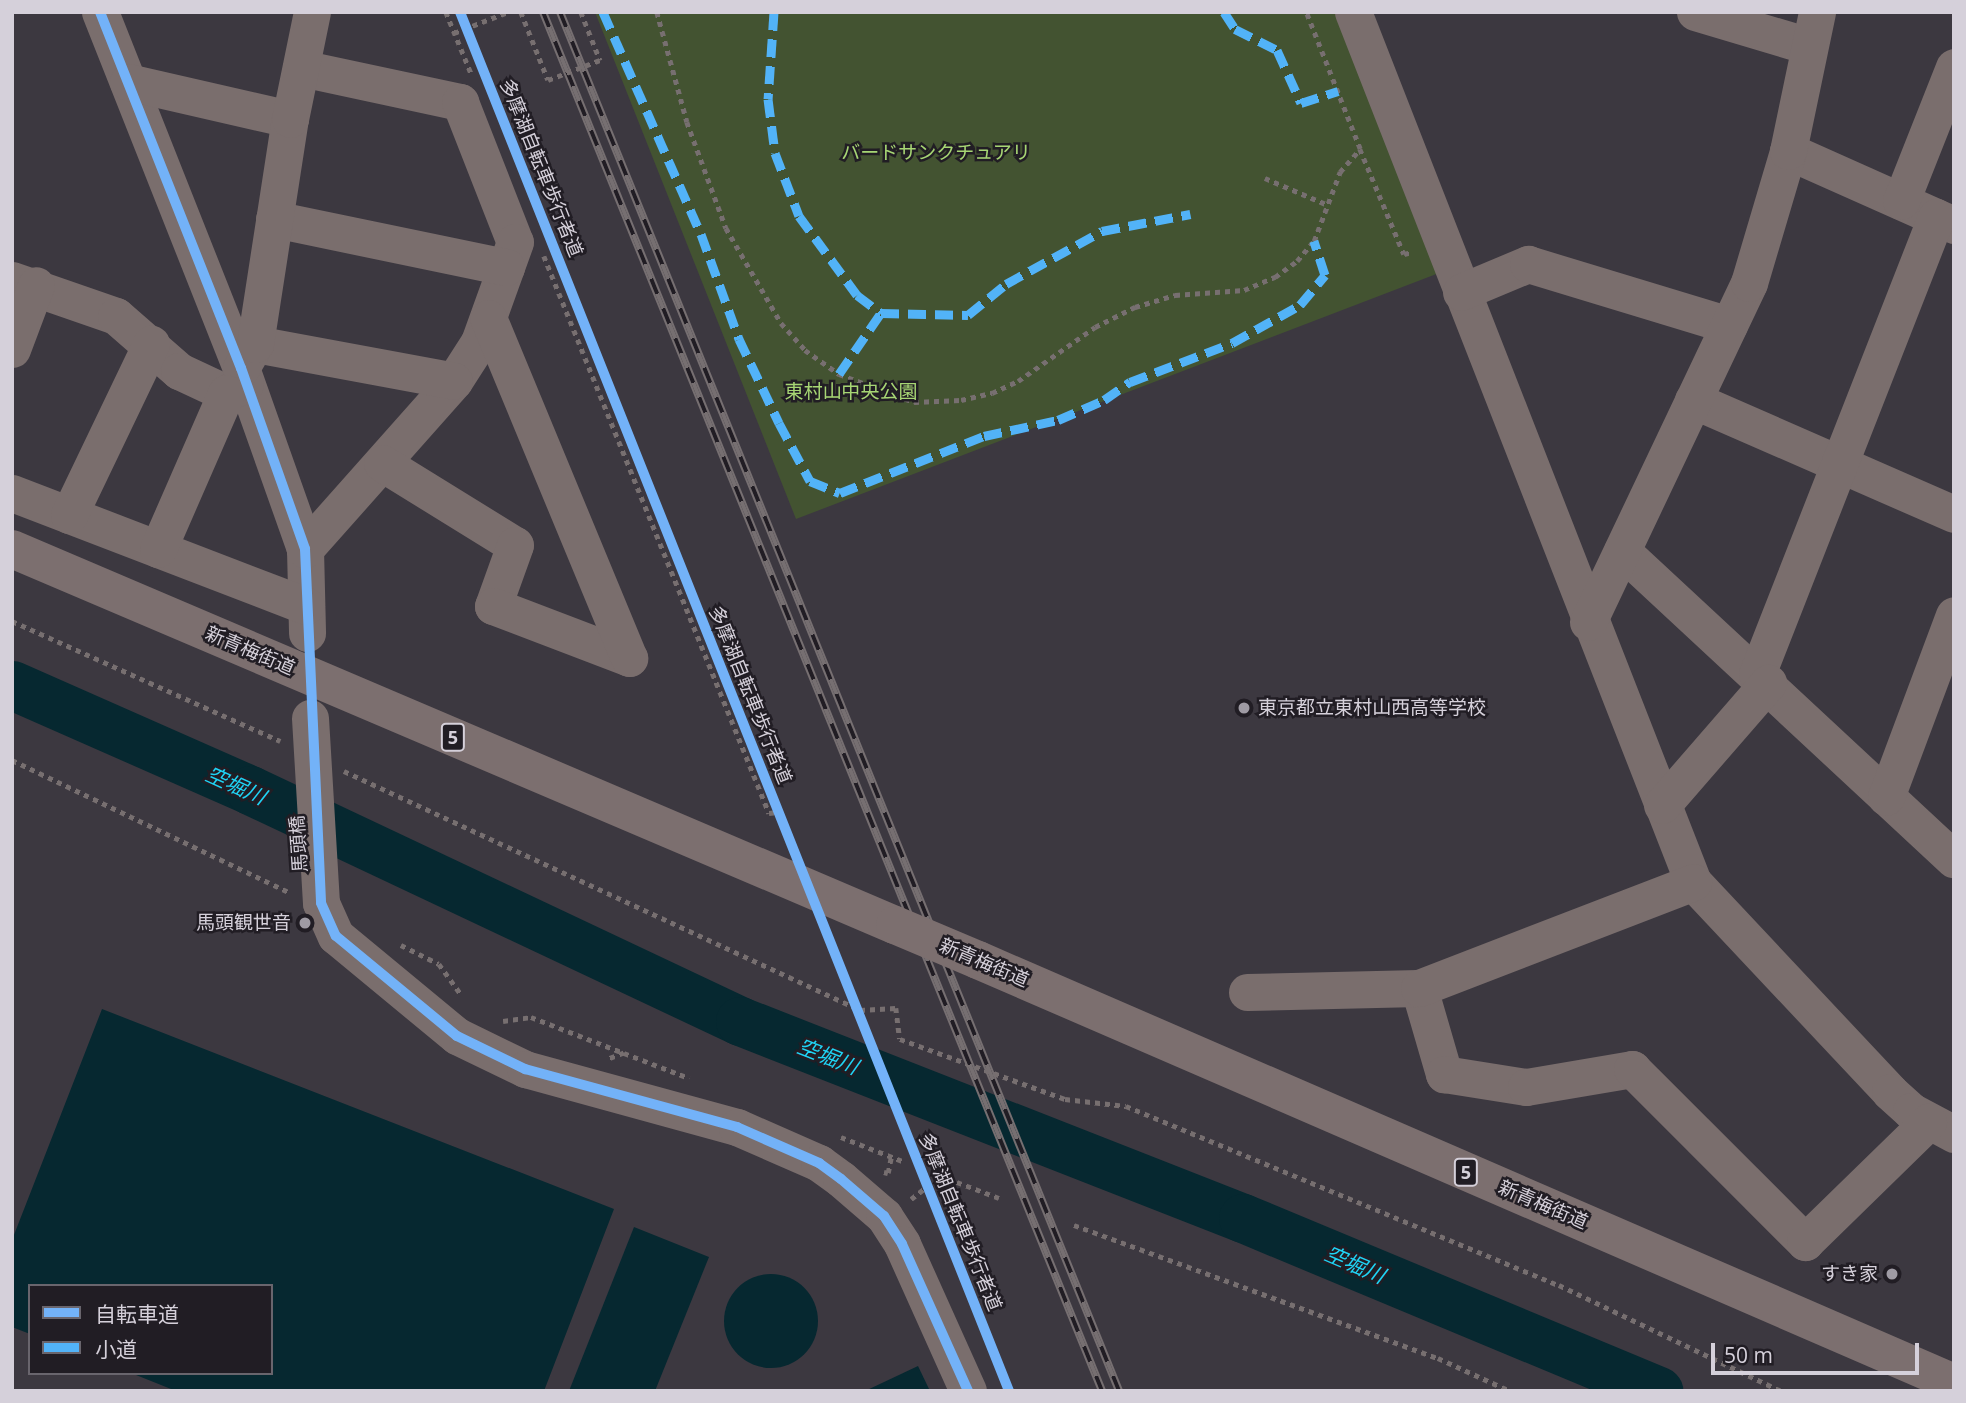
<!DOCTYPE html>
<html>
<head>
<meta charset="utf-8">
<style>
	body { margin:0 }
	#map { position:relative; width:1966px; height:1403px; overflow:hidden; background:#3c3840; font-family:"Open Sans","Noto Sans JP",sans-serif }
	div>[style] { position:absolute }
	.green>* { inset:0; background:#435331 }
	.water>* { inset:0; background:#062830 }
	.round { border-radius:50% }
	.river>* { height:49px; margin:-24.5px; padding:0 24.5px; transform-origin:24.5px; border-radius:24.5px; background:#062830 }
	.path>* { height:4.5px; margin-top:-2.25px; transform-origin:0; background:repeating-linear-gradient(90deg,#776f70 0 5px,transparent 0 10px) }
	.minor>* { height:37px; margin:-18.5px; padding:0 18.5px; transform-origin:18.5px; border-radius:18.5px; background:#7a6e6d }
	.major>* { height:38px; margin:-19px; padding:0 19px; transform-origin:19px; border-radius:19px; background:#7c6f6f }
	.rail>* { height:8px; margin-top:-4px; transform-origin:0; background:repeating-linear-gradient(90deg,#211d24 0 16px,#766f71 0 32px); box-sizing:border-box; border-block:2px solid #766f71 }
	.path-bridge>* { height:4.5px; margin-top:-2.25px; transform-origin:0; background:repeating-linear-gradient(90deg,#776f70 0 5px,transparent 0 10px) }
	.major-bridge>* { height:38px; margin:-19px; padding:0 19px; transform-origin:19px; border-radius:19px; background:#7c6f6f }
	.quiet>* { height:9px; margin-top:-4.5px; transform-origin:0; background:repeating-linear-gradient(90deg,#52b3f8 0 18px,transparent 0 27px) }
	.cycleway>* { height:10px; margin:-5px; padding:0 5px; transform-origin:5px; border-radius:5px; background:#73b2f8 }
	.dots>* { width:19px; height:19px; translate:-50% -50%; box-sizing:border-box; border:4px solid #211d24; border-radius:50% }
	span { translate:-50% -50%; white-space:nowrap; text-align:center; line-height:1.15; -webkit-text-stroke:5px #211d24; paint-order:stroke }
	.shield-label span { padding:2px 5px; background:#211d24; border:2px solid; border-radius:5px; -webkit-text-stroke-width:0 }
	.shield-label { font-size:18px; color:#d5d0da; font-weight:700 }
	.park-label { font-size:19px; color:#a7d674 }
	.street-label { font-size:19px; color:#d5d0da }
	.poi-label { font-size:19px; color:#d5d0da }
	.left { translate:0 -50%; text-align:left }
	.right { translate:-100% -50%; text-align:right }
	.water-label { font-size:21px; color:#1fd3f4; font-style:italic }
	.frame { position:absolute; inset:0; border:14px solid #d5d0da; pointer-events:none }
	.legend { position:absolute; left:28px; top:1284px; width:245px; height:91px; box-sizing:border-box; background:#211d24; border:2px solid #69656d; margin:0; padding:9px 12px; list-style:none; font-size:21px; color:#d5d0da }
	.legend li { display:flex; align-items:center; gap:14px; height:35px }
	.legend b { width:35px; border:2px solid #69656d }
	.scale { position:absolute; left:1711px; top:1343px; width:208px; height:32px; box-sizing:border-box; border:4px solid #d5d0da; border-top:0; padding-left:9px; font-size:21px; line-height:24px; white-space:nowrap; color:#d5d0da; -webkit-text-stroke:5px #211d24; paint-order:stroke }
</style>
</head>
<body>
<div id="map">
	<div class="green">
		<i style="clip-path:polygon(595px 12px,1339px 12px,1439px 273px,796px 519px)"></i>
	</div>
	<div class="water">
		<i style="clip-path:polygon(102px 1009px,614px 1209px,544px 1391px,176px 1391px,131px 1373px,271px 1373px,271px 1286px,30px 1286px,30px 1334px,12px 1327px,12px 1240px)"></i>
		<i style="clip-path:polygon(634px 1227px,709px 1257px,655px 1391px,569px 1391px)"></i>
		<i class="round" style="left:724px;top:1274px;width:94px;height:94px"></i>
		<i style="clip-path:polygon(918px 1366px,930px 1391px,865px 1391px)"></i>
	</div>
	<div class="river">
		<i style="left:12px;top:685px;width:260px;rotate:23.8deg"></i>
		<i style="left:250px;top:790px;width:542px;rotate:25.24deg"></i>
		<i style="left:740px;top:1021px;width:540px;rotate:21.39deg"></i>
		<i style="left:1243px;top:1218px;width:450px;rotate:22.6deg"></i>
	</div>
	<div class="path">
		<i style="left:446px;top:12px;width:66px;rotate:67.7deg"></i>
		<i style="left:521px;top:12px;width:73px;rotate:68.3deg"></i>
		<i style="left:581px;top:12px;width:52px;rotate:68.4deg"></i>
		<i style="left:657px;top:12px;width:114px;rotate:74.7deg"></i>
		<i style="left:687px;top:122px;width:113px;rotate:69.8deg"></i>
		<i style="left:726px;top:228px;width:110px;rotate:59.9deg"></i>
		<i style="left:781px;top:323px;width:36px;rotate:48deg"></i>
		<i style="left:805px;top:350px;width:42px;rotate:35.2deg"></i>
		<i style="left:839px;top:374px;width:80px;rotate:20.5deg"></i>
		<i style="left:914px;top:402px;width:47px;rotate:-2.4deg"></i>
		<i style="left:961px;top:400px;width:32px;rotate:-13deg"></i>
		<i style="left:992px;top:393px;width:29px;rotate:-25deg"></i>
		<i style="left:1018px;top:381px;width:94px;rotate:-35deg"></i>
		<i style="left:1095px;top:327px;width:45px;rotate:-26.6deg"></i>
		<i style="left:1135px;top:307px;width:42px;rotate:-16.7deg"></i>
		<i style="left:1175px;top:295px;width:69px;rotate:-4.1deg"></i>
		<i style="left:1244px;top:290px;width:34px;rotate:-23deg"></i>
		<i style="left:1275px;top:277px;width:27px;rotate:-36deg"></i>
		<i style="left:1297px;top:261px;width:26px;rotate:-50deg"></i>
		<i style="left:1314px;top:241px;width:74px;rotate:-69.4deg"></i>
		<i style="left:1340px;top:172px;width:30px;rotate:-49deg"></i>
		<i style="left:1360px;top:149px;width:147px;rotate:-111.5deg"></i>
		<i style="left:454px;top:33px;width:58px;rotate:-21.3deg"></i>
		<i style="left:1360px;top:149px;width:114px;rotate:67.3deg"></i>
		<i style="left:1404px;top:254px;width:8px;rotate:-14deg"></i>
		<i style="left:1265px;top:178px;width:69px;rotate:23.2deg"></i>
		<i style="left:544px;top:256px;width:601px;rotate:68deg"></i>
		<i style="left:769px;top:813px;width:9px;rotate:-6deg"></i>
		<i style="left:12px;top:621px;width:294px;rotate:24.1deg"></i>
		<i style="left:12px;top:760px;width:307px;rotate:25.5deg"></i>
		<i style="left:344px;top:771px;width:569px;rotate:24.85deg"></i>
		<i style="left:860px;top:1010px;width:36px;rotate:-3deg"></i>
		<i style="left:896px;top:1008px;width:31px;rotate:83deg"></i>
		<i style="left:900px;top:1039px;width:176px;rotate:20deg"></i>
		<i style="left:1065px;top:1099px;width:61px;rotate:6.5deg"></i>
		<i style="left:1126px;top:1106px;width:469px;rotate:22.5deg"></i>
		<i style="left:1559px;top:1285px;width:246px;rotate:25.5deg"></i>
		<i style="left:401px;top:945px;width:42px;rotate:26.6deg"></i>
		<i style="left:439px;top:964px;width:39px;rotate:54deg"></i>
		<i style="left:503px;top:1021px;width:28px;rotate:-8deg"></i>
		<i style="left:531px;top:1017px;width:100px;rotate:21.2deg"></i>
		<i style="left:624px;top:1053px;width:17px;rotate:159deg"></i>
		<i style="left:624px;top:1053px;width:70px;rotate:21deg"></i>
		<i style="left:841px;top:1137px;width:69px;rotate:21.3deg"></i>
		<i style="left:884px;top:1172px;width:4px;rotate:14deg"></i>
		<i style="left:888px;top:1173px;width:16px;rotate:-79deg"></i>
		<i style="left:957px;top:1182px;width:45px;rotate:20.9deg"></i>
		<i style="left:911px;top:1199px;width:23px;rotate:-38deg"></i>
		<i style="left:1074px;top:1225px;width:388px;rotate:20.1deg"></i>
		<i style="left:1438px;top:1358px;width:79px;rotate:24.6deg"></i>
	</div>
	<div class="minor">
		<i style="left:100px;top:12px;width:383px;rotate:68.4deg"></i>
		<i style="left:241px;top:368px;width:192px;rotate:70.5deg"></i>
		<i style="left:305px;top:549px;width:84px;rotate:88.6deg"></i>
		<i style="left:1353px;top:12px;width:934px;rotate:68.65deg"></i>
		<i style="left:1693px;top:882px;width:288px;rotate:46.8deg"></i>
		<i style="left:1890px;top:1092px;width:28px;rotate:42deg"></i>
		<i style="left:1911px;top:1111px;width:49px;rotate:28.1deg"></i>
		<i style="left:1695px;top:12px;width:119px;rotate:16.6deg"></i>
		<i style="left:301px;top:68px;width:163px;rotate:12.1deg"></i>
		<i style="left:460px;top:102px;width:150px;rotate:68.6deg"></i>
		<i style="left:515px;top:242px;width:106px;rotate:109.8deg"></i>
		<i style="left:479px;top:342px;width:46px;rotate:122.7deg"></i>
		<i style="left:454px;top:381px;width:225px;rotate:131.6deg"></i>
		<i style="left:128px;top:82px;width:166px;rotate:12.9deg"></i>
		<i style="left:1788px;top:151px;width:182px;rotate:24deg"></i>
		<i style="left:1901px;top:201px;width:144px;rotate:-68.4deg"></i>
		<i style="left:274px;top:219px;width:237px;rotate:11.7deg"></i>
		<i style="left:12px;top:280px;width:110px;rotate:19.1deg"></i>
		<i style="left:116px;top:316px;width:84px;rotate:41.1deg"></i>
		<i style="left:179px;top:371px;width:52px;rotate:25.1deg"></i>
		<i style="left:226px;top:393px;width:21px;rotate:-25deg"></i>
		<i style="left:1461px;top:292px;width:73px;rotate:-22.7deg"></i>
		<i style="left:1528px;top:264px;width:210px;rotate:16.9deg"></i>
		<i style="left:255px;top:344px;width:202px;rotate:10.5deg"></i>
		<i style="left:12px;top:349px;width:68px;rotate:-69.4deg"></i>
		<i style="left:241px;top:368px;width:28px;rotate:-60deg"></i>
		<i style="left:255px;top:344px;width:228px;rotate:-81.2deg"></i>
		<i style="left:290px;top:119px;width:109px;rotate:-78.4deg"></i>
		<i style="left:1693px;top:400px;width:285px;rotate:23.6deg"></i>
		<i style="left:382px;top:463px;width:156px;rotate:31.7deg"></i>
		<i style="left:515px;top:545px;width:65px;rotate:109.8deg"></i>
		<i style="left:493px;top:606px;width:146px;rotate:20.9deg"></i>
		<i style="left:629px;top:658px;width:368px;rotate:-112.5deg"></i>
		<i style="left:12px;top:493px;width:315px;rotate:21deg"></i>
		<i style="left:69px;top:515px;width:190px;rotate:-64.4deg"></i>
		<i style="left:158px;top:549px;width:170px;rotate:-66.4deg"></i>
		<i style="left:1622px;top:551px;width:453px;rotate:42.9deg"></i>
		<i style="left:1588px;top:622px;width:375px;rotate:-64.6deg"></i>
		<i style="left:1749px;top:283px;width:138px;rotate:-73.5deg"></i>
		<i style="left:1788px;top:151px;width:142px;rotate:-78.2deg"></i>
		<i style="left:1757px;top:674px;width:491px;rotate:-68.6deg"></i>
		<i style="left:310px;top:718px;width:185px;rotate:86.6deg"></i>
		<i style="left:321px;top:903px;width:36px;rotate:66deg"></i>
		<i style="left:336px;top:936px;width:157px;rotate:39.6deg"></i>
		<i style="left:457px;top:1036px;width:76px;rotate:25.9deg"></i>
		<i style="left:525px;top:1069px;width:220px;rotate:15.3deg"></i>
		<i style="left:737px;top:1127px;width:90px;rotate:23.7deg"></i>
		<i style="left:819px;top:1163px;width:27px;rotate:36deg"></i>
		<i style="left:841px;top:1179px;width:57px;rotate:40.7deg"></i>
		<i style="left:884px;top:1216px;width:33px;rotate:57deg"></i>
		<i style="left:902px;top:1244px;width:161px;rotate:65.8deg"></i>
		<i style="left:1886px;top:797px;width:194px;rotate:-69.5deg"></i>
		<i style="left:1662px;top:805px;width:162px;rotate:-49deg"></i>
		<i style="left:1419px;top:988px;width:90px;rotate:73.8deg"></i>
		<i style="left:1444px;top:1074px;width:83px;rotate:9deg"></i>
		<i style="left:1526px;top:1087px;width:108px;rotate:-9.6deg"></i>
		<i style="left:1632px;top:1069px;width:245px;rotate:45deg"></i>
		<i style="left:1805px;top:1242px;width:172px;rotate:-44.3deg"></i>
		<i style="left:1247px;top:992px;width:172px;rotate:-1.3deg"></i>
		<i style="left:1419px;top:988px;width:294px;rotate:-21.1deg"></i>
	</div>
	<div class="major">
		<i style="left:12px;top:549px;width:960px;rotate:23.07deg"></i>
		<i style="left:978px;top:960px;width:1064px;rotate:23.43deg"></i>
	</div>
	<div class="rail">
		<i style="left:543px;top:12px;width:1488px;rotate:67.93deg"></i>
		<i style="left:560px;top:12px;width:1488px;rotate:67.93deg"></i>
	</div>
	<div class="path-bridge">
		<i style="left:548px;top:80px;width:56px;rotate:-21deg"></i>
	</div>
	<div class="major-bridge">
		<i style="left:895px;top:925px;width:90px;rotate:22.9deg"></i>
	</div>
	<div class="quiet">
		<i style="left:603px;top:12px;width:243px;rotate:66.2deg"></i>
		<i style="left:701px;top:234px;width:112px;rotate:70.1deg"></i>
		<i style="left:739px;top:339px;width:93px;rotate:64.5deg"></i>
		<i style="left:779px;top:423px;width:66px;rotate:61.9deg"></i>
		<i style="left:810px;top:481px;width:32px;rotate:22deg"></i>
		<i style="left:840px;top:493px;width:155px;rotate:-21.6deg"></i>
		<i style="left:984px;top:436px;width:76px;rotate:-12.2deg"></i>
		<i style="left:1058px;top:420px;width:50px;rotate:-23.5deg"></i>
		<i style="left:1104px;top:400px;width:32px;rotate:-35deg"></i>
		<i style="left:1130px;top:382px;width:109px;rotate:-20.9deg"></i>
		<i style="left:1232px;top:343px;width:78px;rotate:-29.2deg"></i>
		<i style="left:1300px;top:305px;width:39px;rotate:-50deg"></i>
		<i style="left:1325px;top:275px;width:36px;rotate:-108deg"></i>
		<i style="left:774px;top:12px;width:87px;rotate:93.9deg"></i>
		<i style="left:768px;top:99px;width:54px;rotate:82.6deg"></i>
		<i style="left:775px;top:153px;width:67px;rotate:69.1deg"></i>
		<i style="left:799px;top:216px;width:98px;rotate:53.7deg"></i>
		<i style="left:857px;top:295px;width:30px;rotate:37deg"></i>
		<i style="left:881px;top:313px;width:87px;rotate:1.3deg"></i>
		<i style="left:968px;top:315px;width:49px;rotate:-39.2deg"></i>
		<i style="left:1006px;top:284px;width:110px;rotate:-28.9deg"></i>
		<i style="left:1102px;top:231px;width:90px;rotate:-10.9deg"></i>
		<i style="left:1224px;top:12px;width:20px;rotate:57deg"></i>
		<i style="left:1235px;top:29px;width:47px;rotate:26.6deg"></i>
		<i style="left:1277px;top:50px;width:58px;rotate:65.6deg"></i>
		<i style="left:1301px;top:103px;width:39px;rotate:-18deg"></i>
		<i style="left:839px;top:374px;width:74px;rotate:-55.5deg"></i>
	</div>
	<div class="cycleway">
		<i style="left:100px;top:12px;width:383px;rotate:68.4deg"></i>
		<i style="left:241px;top:368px;width:192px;rotate:70.5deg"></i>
		<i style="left:305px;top:549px;width:354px;rotate:87.4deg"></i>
		<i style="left:321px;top:903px;width:36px;rotate:66deg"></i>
		<i style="left:336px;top:936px;width:157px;rotate:39.6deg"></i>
		<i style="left:457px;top:1036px;width:76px;rotate:25.9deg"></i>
		<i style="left:525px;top:1069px;width:220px;rotate:15.3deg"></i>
		<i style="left:737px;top:1127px;width:90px;rotate:23.7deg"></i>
		<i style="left:819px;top:1163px;width:27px;rotate:36deg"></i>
		<i style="left:841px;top:1179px;width:57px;rotate:40.7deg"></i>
		<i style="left:884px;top:1216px;width:33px;rotate:57deg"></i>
		<i style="left:902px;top:1244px;width:161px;rotate:65.8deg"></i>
		<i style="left:460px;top:12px;width:1484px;rotate:68.29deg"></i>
	</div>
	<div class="dots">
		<i style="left:1244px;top:708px;background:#9f9ba4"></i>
		<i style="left:305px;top:923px;background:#9f9ba4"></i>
		<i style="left:1892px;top:1274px;background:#9f9ba4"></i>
	</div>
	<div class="shield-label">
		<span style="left:453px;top:737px">5</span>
		<span style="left:1466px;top:1172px">5</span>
	</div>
	<div class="park-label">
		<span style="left:936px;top:153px">バードサンクチュアリ</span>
		<span style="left:851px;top:392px">東村山中央公園</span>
	</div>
	<div class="street-label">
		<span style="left:541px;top:168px;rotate:68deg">多摩湖自転車歩行者道</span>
		<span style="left:250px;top:651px;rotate:23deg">新青梅街道</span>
		<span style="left:750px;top:695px;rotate:68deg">多摩湖自転車歩行者道</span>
		<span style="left:299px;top:844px;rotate:-94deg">馬頭橋</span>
		<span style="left:984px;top:963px;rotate:23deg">新青梅街道</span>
		<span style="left:1543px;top:1205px;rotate:23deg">新青梅街道</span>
		<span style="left:960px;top:1222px;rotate:68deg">多摩湖自転車歩行者道</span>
	</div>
	<div class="poi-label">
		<span class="left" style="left:1258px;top:708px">東京都立東村山西高等学校</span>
		<span class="right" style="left:291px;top:923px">馬頭観世音</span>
		<span class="right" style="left:1878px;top:1274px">すき家</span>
	</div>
	<div class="water-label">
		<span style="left:236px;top:785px;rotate:24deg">空堀川</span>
		<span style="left:828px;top:1056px;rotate:21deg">空堀川</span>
		<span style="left:1355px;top:1264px;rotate:23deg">空堀川</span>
	</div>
	<div class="frame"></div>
	<ul class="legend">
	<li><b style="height:9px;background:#73b2f8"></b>自転車道</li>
	<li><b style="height:9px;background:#52b3f8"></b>小道</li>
	</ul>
	<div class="scale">50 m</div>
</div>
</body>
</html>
